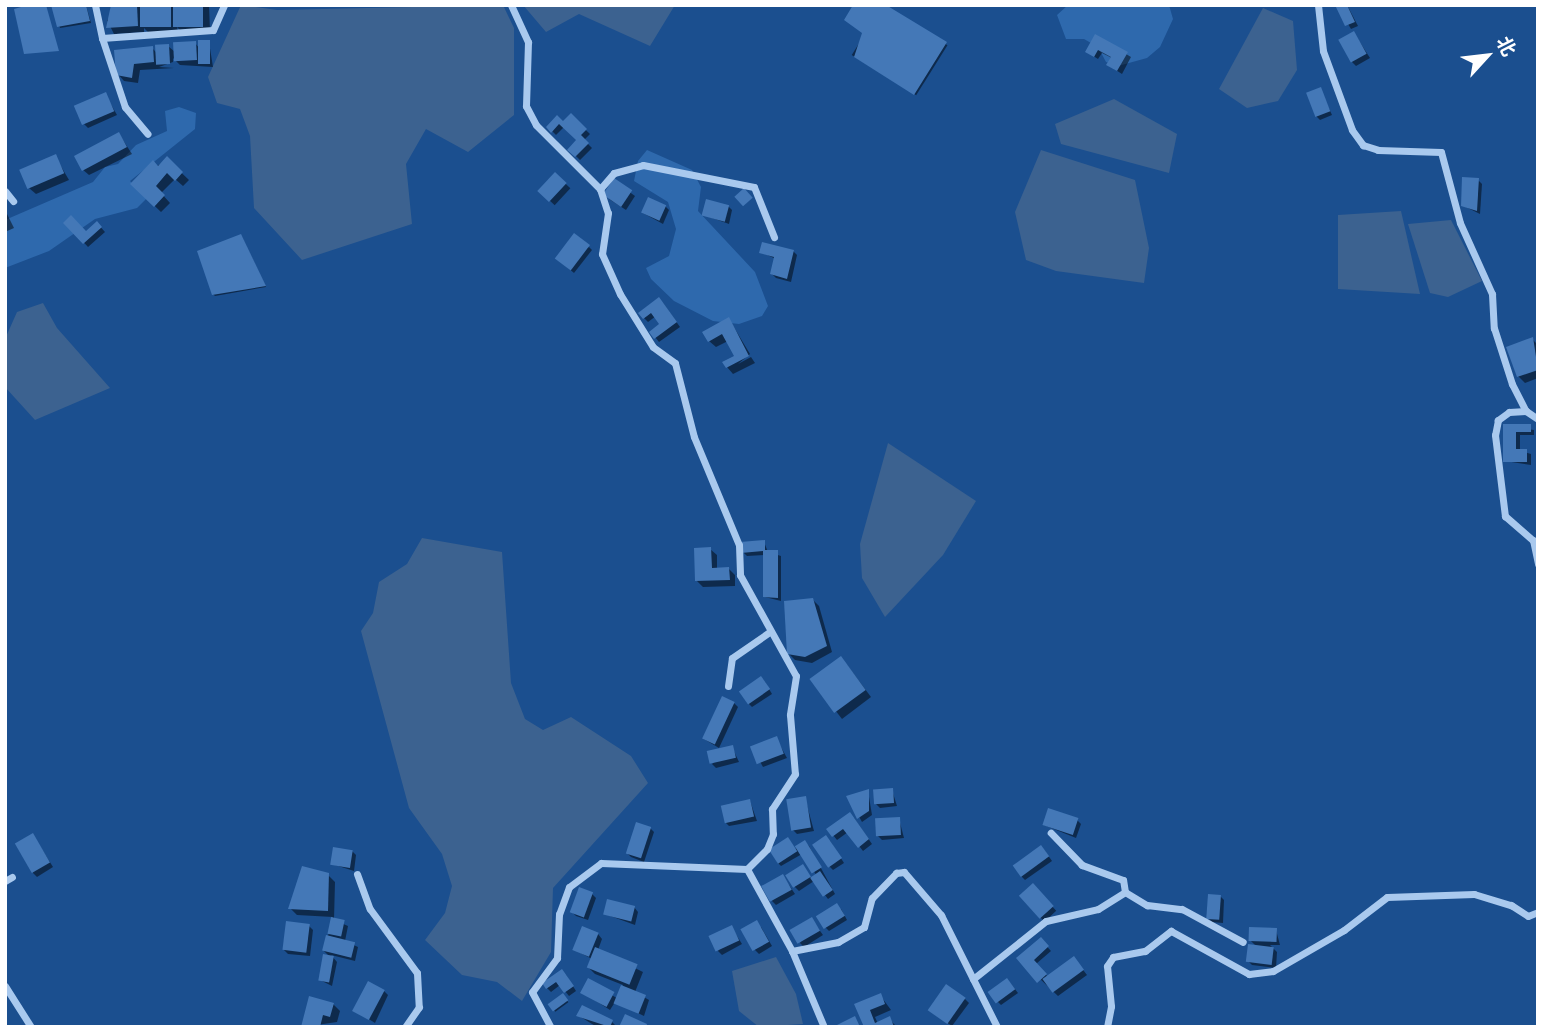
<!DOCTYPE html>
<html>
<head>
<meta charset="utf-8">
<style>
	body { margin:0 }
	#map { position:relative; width:1543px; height:1032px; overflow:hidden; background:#1b4f8f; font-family:Helvetica,"Noto Sans SC",sans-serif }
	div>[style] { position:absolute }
	.green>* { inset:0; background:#2e69ad }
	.water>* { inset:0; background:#3c6290 }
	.shadow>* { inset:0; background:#0007; transform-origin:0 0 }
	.building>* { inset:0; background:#4478b7; transform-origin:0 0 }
	.minor>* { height:7px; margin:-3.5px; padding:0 3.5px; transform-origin:3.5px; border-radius:3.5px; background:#a9c9ee }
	span { translate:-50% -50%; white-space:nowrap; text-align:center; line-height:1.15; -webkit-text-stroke:5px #1b4f8f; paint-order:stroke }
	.frame { position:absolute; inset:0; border:7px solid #fff; pointer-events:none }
	.north { position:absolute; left:1452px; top:21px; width:70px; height:70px; -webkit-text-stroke:5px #1b4f8f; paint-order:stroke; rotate:63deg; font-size:19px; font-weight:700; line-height:28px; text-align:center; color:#fff }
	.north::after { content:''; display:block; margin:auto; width:24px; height:32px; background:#fff; clip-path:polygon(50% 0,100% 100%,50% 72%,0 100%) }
</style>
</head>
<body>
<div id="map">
	<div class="green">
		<i style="clip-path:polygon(1068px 5px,1169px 5px,1173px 19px,1160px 47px,1147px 58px,1118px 66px,1106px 62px,1098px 47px,1084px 39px,1066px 39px,1057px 15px)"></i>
		<i style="clip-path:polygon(179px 107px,196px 113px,195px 129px,130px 181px,147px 198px,137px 208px,95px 219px,49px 251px,5px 268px,5px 220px,93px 182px,105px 167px,118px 164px,136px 145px,167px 131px,165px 111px)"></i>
		<i style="clip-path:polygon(647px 150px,692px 170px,701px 187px,698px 211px,755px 272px,768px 306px,762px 316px,739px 324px,713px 321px,674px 301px,651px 279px,646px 268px,669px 256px,676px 229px,668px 202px,634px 181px,638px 161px)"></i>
	</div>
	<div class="water">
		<i style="clip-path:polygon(241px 5px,277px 10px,503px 5px,514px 28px,514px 115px,468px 152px,426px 129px,406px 164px,412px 224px,302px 260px,254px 208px,250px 136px,240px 109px,217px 103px,208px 77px)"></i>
		<i style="clip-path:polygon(523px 5px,675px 5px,650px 46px,579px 14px,546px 32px)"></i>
		<i style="clip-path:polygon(1263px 8px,1293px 21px,1297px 70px,1278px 101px,1247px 108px,1219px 89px)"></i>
		<i style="clip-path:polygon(1114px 99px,1177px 134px,1169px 173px,1061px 144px,1055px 124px)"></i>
		<i style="clip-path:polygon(1041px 150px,1135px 180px,1149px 248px,1144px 283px,1056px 271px,1026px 260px,1015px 212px)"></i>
		<i style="clip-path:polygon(1401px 211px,1420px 294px,1338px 289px,1338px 215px)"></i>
		<i style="clip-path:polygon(1451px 220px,1482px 281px,1448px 297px,1430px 293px,1408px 224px)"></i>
		<i style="clip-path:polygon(43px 303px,57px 328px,110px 388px,35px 420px,5px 387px,5px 339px,17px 312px)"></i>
		<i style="clip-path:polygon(888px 443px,976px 501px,943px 555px,885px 617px,862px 578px,860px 544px)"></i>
		<i style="clip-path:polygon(422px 538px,502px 552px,511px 683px,525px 719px,543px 730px,571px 717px,631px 756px,648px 783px,553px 888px,551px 952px,522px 1001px,497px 982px,462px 975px,425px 940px,445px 913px,452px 886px,442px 854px,409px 808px,361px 631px,373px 613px,379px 582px,407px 564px)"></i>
		<i style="clip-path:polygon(776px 957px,796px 994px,803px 1024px,759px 1027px,739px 1011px,732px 971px)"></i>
	</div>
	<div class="shadow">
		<i style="clip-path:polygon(53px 5px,86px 5px,91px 23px,60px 28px)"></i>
		<i style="clip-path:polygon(113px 5px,209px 5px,210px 31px,183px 33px,177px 27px,178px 32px,149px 33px,144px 28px,144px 32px,114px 34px,107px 20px,114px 17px)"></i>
		<i style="left:883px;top:5px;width:76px;height:59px;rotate:32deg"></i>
		<i style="clip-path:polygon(1337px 5px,1347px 5px,1358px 26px,1351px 29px)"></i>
		<i style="clip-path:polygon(1354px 33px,1370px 58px,1356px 66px,1352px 62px)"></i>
		<i style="clip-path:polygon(1096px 36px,1131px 57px,1122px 74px,1108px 65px,1112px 58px,1102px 53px,1098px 59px,1087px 52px)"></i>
		<i style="clip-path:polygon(209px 42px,213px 67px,180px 65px,173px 58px,173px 62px,159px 67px,174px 68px,140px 70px,138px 83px,124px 81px,118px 74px,152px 48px,157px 53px,168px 46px,175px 52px,195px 43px,200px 49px)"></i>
		<i style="clip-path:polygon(1320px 89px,1332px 115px,1320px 120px,1316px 116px)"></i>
		<i style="clip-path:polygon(105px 94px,117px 115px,88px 128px,84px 124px)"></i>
		<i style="clip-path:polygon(571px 116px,590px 134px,584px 140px,592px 148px,580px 160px,570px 150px,578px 140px,564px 127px,556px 135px,548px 127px,557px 118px,563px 124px)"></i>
		<i style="clip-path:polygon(119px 134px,132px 154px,89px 175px,82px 169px)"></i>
		<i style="clip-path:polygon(55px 156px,69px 180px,36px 194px,29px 188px)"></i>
		<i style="clip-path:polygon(167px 159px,189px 180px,183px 186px,175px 179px,161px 193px,170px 203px,161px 212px,132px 184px)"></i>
		<i style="left:555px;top:174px;width:21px;height:23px;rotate:43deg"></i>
		<i style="clip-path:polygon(1478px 180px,1482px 184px,1480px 214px,1462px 205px)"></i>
		<i style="clip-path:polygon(614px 181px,635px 196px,626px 210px,609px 199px)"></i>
		<i style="clip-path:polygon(665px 206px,669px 210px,663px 224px,643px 213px)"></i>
		<i style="clip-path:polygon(728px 206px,732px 210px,729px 224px,704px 215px)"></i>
		<i style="clip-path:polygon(5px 210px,14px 228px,5px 232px)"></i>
		<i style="clip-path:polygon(66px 223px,86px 233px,97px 223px,105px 232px,88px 247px)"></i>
		<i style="clip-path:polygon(242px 237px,266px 287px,215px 296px,213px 294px)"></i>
		<i style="clip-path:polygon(589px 247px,592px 250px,574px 273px,561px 262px)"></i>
		<i style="clip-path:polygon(793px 251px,797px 255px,791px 282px,776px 278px,772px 274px,776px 259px,761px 252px)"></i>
		<i style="clip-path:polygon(663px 303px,680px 327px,659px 342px,651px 332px,662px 324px,656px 316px,648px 322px,644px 318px)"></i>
		<i style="clip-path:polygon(729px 319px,750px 354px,738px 364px,751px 357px,755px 363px,733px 374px,727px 367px,736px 356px,728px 341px,716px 347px,709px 341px)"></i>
		<i style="clip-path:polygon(1532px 339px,1538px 345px,1538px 378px,1525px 383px,1518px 376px)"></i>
		<i style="clip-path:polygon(1505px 426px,1534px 430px,1534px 435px,1520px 435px,1520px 451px,1531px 454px,1531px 465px,1505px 461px)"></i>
		<i style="clip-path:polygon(764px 542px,768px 552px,781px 556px,781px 601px,765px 597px,765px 555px,747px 556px,743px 552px)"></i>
		<i style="clip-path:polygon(710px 549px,717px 555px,717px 569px,728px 568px,735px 575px,735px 586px,703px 587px,697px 581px)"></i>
		<i style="clip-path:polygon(813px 600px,819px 606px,832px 652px,812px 663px,795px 660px,789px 654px)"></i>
		<i style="clip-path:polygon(847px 665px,871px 697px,842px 719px,812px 680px)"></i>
		<i style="clip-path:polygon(765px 682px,772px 694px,752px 707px,748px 703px)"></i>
		<i style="clip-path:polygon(734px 703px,738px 707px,719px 748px,704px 739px)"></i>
		<i style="clip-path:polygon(776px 738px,787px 758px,763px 767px,752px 747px)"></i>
		<i style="clip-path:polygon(732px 747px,739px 762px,716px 768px,712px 764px)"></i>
		<i style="clip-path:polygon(892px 790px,897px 806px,880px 808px,876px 804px)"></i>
		<i style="clip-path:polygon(868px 791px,872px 815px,862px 822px,848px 797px)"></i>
		<i style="clip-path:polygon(805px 798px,814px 831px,797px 834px,793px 830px)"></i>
		<i style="clip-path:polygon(750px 801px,757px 821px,729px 826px,725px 822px)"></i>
		<i style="clip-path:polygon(854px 818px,872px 844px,863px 851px,848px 832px,837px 840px,829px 830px)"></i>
		<i style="clip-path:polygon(899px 819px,904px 838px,882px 840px,878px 836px)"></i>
		<i style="clip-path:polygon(1077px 820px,1081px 824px,1076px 838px,1044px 825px)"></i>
		<i style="clip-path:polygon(650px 828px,654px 832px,644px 862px,631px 857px,627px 853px)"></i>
		<i style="clip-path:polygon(788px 839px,795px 849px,805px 843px,809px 846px,835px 894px,828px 899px,814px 881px,799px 891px,793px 885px,803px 866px,812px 879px,817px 876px,802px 854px,781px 866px,777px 862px)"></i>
		<i style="clip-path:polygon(36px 840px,53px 867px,37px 877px,33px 873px)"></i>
		<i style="clip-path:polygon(830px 841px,844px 863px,833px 870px,829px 866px)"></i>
		<i style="clip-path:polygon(352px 851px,356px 855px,354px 871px,332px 864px)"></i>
		<i style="clip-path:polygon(1045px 851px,1052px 861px,1025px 880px,1021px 876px)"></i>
		<i style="clip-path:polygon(328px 875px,335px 882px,334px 920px,348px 926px,345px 941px,358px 947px,355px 961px,331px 955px,337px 962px,332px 986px,320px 980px,331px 958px,324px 951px,333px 917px,297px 915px,290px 908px)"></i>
		<i style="clip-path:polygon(783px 876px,795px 894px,776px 905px,772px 901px)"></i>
		<i style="left:1033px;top:886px;width:34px;height:16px;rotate:47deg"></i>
		<i style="clip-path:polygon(592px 894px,596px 898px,588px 920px,576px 916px,572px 912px)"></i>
		<i style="clip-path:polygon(1220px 896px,1224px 900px,1223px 923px,1212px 922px,1208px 918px)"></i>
		<i style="clip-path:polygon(634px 907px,638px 912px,635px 925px,605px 914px)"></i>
		<i style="clip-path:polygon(841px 909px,847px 920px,829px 931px,825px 927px)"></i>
		<i style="clip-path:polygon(812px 920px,823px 935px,804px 947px,800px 943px)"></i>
		<i style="clip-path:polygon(309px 926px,313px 930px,310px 956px,288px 954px,284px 950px)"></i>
		<i style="clip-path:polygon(761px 927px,772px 946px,759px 954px,755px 950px)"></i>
		<i style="clip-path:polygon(732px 928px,742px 944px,722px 955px,718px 951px)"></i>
		<i style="clip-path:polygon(1276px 930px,1280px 945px,1270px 945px,1277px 952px,1276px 968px,1252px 965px,1248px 961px,1256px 946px,1250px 940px)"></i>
		<i style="clip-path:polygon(598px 934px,602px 939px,598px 950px,643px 972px,635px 992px,649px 1000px,644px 1016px,615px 1002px,610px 1010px,582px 992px,589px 980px,618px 999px,623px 985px,595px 974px,589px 968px,592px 959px,575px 950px)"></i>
		<i style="clip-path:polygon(1040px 939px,1051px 951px,1036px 964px,1048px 977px,1077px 962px,1087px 975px,1058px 996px,1019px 959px)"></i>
		<i style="clip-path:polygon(566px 975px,576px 991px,569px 996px,560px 985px,551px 992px,547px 988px)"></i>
		<i style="clip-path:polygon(1011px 984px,1018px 993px,1001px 1005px,997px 1001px)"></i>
		<i style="clip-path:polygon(384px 991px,388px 995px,375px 1023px,356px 1011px)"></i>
		<i style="left:563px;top:995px;width:9px;height:16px;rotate:54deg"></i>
		<i style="clip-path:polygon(880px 995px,891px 1010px,875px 1017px,878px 1024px,889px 1019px,897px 1027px,866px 1027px,856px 1005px)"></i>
		<i style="clip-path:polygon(965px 999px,969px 1003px,952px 1026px,934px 1014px)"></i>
		<i style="clip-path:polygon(333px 1004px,340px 1011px,337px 1022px,303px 1027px)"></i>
		<i style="clip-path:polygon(579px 1016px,612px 1022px,616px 1026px,597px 1027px)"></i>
	</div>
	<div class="building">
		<i style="clip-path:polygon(28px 5px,46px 5px,59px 51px,24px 54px,14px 9px)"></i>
		<i style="clip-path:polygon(51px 5px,86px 5px,90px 21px,57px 27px)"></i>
		<i style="clip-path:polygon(111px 5px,137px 5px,138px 26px,106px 28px)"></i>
		<i style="left:140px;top:5px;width:31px;height:22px"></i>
		<i style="left:173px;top:5px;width:30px;height:22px"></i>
		<i style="clip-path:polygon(853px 5px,886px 5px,947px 42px,914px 95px,854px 57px,862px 33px,844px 20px)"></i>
		<i style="clip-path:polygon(1335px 5px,1347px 5px,1355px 22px,1345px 26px)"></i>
		<i style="left:1354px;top:31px;width:26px;height:18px;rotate:61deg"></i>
		<i style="clip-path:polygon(1095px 34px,1128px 52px,1117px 71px,1106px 65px,1111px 57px,1098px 50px,1094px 57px,1085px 52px)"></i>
		<i style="left:198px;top:40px;width:12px;height:24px"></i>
		<i style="left:196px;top:41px;width:19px;height:23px;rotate:87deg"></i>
		<i style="left:169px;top:44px;width:20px;height:14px;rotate:87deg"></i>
		<i style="clip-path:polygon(153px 46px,154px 62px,134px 64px,132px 78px,116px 75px,114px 50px)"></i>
		<i style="left:1321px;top:87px;width:26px;height:16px;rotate:69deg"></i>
		<i style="left:106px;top:92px;width:21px;height:35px;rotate:67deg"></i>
		<i style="clip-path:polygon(571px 113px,587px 129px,581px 135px,589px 143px,575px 157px,567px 150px,576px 140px,559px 124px,551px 133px,546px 127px,557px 115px,563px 121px)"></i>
		<i style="left:119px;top:132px;width:17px;height:51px;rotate:62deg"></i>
		<i style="left:56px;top:154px;width:21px;height:40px;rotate:67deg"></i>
		<i style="clip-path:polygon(167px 156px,183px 172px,175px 181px,167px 173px,156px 186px,165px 195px,154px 207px,130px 184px,153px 160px,158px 166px)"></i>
		<i style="left:555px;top:172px;width:16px;height:26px;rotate:43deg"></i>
		<i style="clip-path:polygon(1462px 177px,1479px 178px,1477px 211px,1461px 206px)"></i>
		<i style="left:614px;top:178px;width:22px;height:20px;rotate:34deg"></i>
		<i style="left:744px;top:188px;width:13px;height:13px;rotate:48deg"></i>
		<i style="left:648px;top:197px;width:20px;height:17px;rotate:24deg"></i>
		<i style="left:706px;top:199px;width:24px;height:17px;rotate:15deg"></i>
		<i style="clip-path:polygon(71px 215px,86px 231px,97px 221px,102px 227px,83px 244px,63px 223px)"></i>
		<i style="left:574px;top:233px;width:20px;height:32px;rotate:37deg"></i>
		<i style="clip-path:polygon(241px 234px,266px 286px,212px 295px,197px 251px)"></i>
		<i style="clip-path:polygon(762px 242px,794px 250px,787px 279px,770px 274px,774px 257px,759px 253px)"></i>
		<i style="clip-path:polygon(659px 297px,677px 322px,654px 339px,649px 332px,659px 324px,651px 313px,643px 319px,638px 313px)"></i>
		<i style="clip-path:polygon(729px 317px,749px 356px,726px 368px,722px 362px,734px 356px,722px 334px,708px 342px,702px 332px)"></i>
		<i style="clip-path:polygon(1533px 337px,1538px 370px,1517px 377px,1506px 347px)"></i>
		<i style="clip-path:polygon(1503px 424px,1531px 424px,1531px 432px,1516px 432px,1516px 449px,1527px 449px,1527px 462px,1503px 462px)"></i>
		<i style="clip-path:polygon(765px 540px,765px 550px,778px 550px,778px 598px,763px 597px,763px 551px,741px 553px,740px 542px)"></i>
		<i style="clip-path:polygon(711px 547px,712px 568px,729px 567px,730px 580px,695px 581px,694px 548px)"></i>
		<i style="clip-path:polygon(813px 598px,827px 646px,805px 657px,787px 654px,784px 601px)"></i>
		<i style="left:841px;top:656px;width:42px;height:39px;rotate:54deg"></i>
		<i style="left:761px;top:676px;width:16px;height:27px;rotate:55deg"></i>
		<i style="left:722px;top:696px;width:14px;height:47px;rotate:25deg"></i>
		<i style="left:777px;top:736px;width:19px;height:29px;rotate:69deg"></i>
		<i style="left:733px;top:745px;width:13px;height:27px;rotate:77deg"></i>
		<i style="left:893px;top:788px;width:15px;height:20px;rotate:86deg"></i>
		<i style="clip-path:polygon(869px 789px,869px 811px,857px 819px,846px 796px)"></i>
		<i style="left:806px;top:796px;width:32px;height:20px;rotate:81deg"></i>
		<i style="left:750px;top:799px;width:18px;height:30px;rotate:77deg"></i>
		<i style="left:1048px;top:808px;width:32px;height:18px;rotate:18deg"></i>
		<i style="clip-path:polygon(850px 812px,869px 839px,858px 848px,843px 829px,832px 837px,826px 829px)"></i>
		<i style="left:900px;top:817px;width:18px;height:25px;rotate:87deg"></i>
		<i style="left:636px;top:822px;width:16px;height:33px;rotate:18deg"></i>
		<i style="left:33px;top:833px;width:34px;height:21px;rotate:60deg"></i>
		<i style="left:826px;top:835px;width:28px;height:17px;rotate:55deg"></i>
		<i style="left:788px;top:837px;width:17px;height:23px;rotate:57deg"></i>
		<i style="left:805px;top:840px;width:32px;height:12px;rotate:58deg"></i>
		<i style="left:1041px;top:845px;width:14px;height:35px;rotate:54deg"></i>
		<i style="left:333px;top:847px;width:20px;height:18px;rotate:9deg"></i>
		<i style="left:803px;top:864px;width:15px;height:21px;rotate:58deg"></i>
		<i style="clip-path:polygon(302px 866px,329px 873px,328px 911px,288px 909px)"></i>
		<i style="left:820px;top:871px;width:23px;height:12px;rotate:56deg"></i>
		<i style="left:783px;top:874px;width:18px;height:25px;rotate:61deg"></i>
		<i style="left:1033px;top:883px;width:31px;height:19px;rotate:48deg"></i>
		<i style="left:579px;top:887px;width:15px;height:27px;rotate:20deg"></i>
		<i style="left:1208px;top:894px;width:13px;height:25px;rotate:4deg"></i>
		<i style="left:607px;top:899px;width:29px;height:16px;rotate:14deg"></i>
		<i style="left:837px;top:903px;width:15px;height:25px;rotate:58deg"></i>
		<i style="left:331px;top:917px;width:14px;height:17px;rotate:12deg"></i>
		<i style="left:812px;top:917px;width:16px;height:26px;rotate:60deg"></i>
		<i style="left:757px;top:920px;width:25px;height:19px;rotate:61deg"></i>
		<i style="left:286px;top:921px;width:24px;height:29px;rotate:7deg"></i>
		<i style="left:732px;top:925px;width:17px;height:26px;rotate:65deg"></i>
		<i style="left:582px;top:926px;width:18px;height:26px;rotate:22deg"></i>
		<i style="left:1249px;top:927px;width:28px;height:14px;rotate:2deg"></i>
		<i style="left:326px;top:935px;width:30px;height:16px;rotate:14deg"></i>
		<i style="clip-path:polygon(1041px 937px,1049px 946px,1034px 960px,1047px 974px,1037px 983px,1016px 958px)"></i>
		<i style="left:1248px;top:944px;width:26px;height:18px;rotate:7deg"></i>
		<i style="left:595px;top:947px;width:46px;height:22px;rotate:22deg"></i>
		<i style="left:323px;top:954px;width:11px;height:27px;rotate:10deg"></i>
		<i style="left:1074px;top:956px;width:17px;height:39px;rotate:54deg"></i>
		<i style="clip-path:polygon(562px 969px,574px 986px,564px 993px,556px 982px,546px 989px,542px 983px)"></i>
		<i style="left:588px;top:978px;width:30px;height:17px;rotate:28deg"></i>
		<i style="left:1007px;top:978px;width:14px;height:24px;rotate:54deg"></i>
		<i style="left:368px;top:981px;width:19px;height:34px;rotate:28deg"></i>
		<i style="left:946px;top:984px;width:24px;height:32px;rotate:35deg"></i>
		<i style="left:621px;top:985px;width:27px;height:20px;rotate:22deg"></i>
		<i style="left:563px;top:993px;width:9px;height:19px;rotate:54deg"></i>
		<i style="clip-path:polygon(881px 993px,885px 1004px,870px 1010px,875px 1023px,890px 1016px,894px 1027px,864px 1027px,854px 1004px)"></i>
		<i style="clip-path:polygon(309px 996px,334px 1003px,330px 1017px,323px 1015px,320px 1027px,301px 1027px)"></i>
		<i style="clip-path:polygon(582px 1005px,613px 1020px,610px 1027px,576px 1016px)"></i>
		<i style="clip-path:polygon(625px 1014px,647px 1024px,646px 1027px,619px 1027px)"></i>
		<i style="clip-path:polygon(855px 1016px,860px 1027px,833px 1027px)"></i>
	</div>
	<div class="minor">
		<i style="left:95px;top:5px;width:34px;rotate:78deg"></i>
		<i style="left:102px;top:38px;width:111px;rotate:-4.1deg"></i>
		<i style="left:213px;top:30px;width:27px;rotate:-66deg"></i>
		<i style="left:511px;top:5px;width:41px;rotate:65.3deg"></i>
		<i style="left:528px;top:42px;width:64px;rotate:91.8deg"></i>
		<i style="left:526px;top:106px;width:21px;rotate:62deg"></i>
		<i style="left:536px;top:125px;width:91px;rotate:45deg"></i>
		<i style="left:600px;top:189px;width:25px;rotate:72deg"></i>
		<i style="left:608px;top:213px;width:41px;rotate:98.3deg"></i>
		<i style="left:602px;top:254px;width:44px;rotate:65.8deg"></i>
		<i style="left:620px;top:294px;width:62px;rotate:58.1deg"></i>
		<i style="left:653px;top:347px;width:27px;rotate:36deg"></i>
		<i style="left:675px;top:363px;width:76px;rotate:75.6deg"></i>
		<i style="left:694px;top:437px;width:117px;rotate:67.4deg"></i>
		<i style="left:739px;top:545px;width:30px;rotate:88deg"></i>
		<i style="left:740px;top:575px;width:115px;rotate:61deg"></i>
		<i style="left:796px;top:676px;width:39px;rotate:99deg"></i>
		<i style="left:790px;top:715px;width:59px;rotate:85.2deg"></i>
		<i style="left:795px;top:774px;width:42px;rotate:123.3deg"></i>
		<i style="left:772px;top:809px;width:25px;rotate:88deg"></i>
		<i style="left:773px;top:834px;width:16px;rotate:112deg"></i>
		<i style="left:767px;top:849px;width:28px;rotate:135deg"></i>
		<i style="left:747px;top:869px;width:146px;rotate:-177.6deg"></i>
		<i style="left:601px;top:863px;width:40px;rotate:143deg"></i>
		<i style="left:569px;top:887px;width:29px;rotate:110deg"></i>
		<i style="left:559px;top:914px;width:44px;rotate:92.6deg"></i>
		<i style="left:557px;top:958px;width:42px;rotate:126.3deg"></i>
		<i style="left:532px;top:992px;width:40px;rotate:62deg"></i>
		<i style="left:1318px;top:5px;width:46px;rotate:83.8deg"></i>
		<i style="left:1323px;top:51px;width:84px;rotate:69.8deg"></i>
		<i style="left:1352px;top:130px;width:19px;rotate:54deg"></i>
		<i style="left:1363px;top:145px;width:16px;rotate:18deg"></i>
		<i style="left:1378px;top:150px;width:63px;rotate:1.8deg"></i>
		<i style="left:1441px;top:152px;width:73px;rotate:75deg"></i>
		<i style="left:1460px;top:223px;width:78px;rotate:65.7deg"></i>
		<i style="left:1492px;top:294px;width:34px;rotate:87deg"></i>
		<i style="left:1494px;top:328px;width:59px;rotate:72.2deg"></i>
		<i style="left:1512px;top:384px;width:30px;rotate:63deg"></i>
		<i style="left:1526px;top:411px;width:14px;rotate:34deg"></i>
		<i style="left:102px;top:38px;width:73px;rotate:71.6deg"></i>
		<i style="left:125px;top:107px;width:35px;rotate:50deg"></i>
		<i style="left:600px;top:189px;width:21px;rotate:-49deg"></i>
		<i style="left:614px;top:173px;width:30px;rotate:-15deg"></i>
		<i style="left:643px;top:165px;width:113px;rotate:11.2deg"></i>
		<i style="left:754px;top:187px;width:54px;rotate:68.2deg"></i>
		<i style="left:5px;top:191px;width:13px;rotate:51deg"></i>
		<i style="left:1526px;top:411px;width:17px;rotate:177deg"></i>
		<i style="left:1509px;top:412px;width:14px;rotate:144deg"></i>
		<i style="left:1498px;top:420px;width:15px;rotate:101deg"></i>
		<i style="left:1495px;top:435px;width:82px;rotate:83deg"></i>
		<i style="left:1505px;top:516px;width:37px;rotate:41deg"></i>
		<i style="left:1533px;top:540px;width:25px;rotate:78deg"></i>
		<i style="left:728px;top:686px;width:28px;rotate:-82deg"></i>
		<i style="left:732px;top:658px;width:47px;rotate:-34.7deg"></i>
		<i style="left:747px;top:869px;width:94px;rotate:61.2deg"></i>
		<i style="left:792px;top:951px;width:82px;rotate:67.2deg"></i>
		<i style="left:357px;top:874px;width:37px;rotate:70deg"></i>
		<i style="left:370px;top:909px;width:79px;rotate:53.7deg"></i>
		<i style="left:417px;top:973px;width:34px;rotate:87deg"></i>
		<i style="left:419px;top:1007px;width:24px;rotate:125deg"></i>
		<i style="left:5px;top:881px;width:8px;rotate:-30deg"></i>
		<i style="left:1125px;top:892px;width:26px;rotate:31deg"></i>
		<i style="left:1147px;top:905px;width:35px;rotate:7deg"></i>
		<i style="left:1182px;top:909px;width:69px;rotate:28.4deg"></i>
		<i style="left:792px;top:951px;width:47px;rotate:-11.1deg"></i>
		<i style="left:838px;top:942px;width:30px;rotate:-30deg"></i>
		<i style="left:864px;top:927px;width:30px;rotate:-75deg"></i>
		<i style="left:872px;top:898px;width:35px;rotate:-46deg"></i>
		<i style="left:896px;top:873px;width:8px;rotate:-7deg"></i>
		<i style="left:904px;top:872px;width:57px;rotate:49.3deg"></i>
		<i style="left:941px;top:915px;width:125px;rotate:63.4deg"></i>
		<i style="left:973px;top:979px;width:93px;rotate:-38.5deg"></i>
		<i style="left:1046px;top:921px;width:53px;rotate:-13deg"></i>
		<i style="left:1098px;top:909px;width:32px;rotate:-32deg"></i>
		<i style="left:1125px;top:892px;width:12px;rotate:-99deg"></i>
		<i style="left:1123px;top:880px;width:44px;rotate:-159.9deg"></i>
		<i style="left:1082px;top:865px;width:45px;rotate:-134.1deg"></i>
		<i style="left:5px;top:986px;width:49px;rotate:57.6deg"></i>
		<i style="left:1107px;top:1027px;width:21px;rotate:-79deg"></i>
		<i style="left:1111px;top:1006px;width:40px;rotate:-95.7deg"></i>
		<i style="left:1107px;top:966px;width:11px;rotate:-56deg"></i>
		<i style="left:1113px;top:957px;width:33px;rotate:-11deg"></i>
		<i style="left:1145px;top:951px;width:33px;rotate:-38deg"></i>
		<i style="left:1171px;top:931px;width:89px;rotate:28.9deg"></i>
		<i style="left:1249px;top:974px;width:24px;rotate:-7deg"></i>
		<i style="left:1273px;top:971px;width:82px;rotate:-30deg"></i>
		<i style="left:1344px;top:930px;width:54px;rotate:-37.5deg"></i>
		<i style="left:1387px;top:897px;width:87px;rotate:-2deg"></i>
		<i style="left:1474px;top:894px;width:39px;rotate:17deg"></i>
		<i style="left:1511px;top:905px;width:20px;rotate:33deg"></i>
		<i style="left:1528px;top:916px;width:11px;rotate:-22deg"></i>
	</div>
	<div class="frame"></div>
	<div class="north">北</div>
</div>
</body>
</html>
